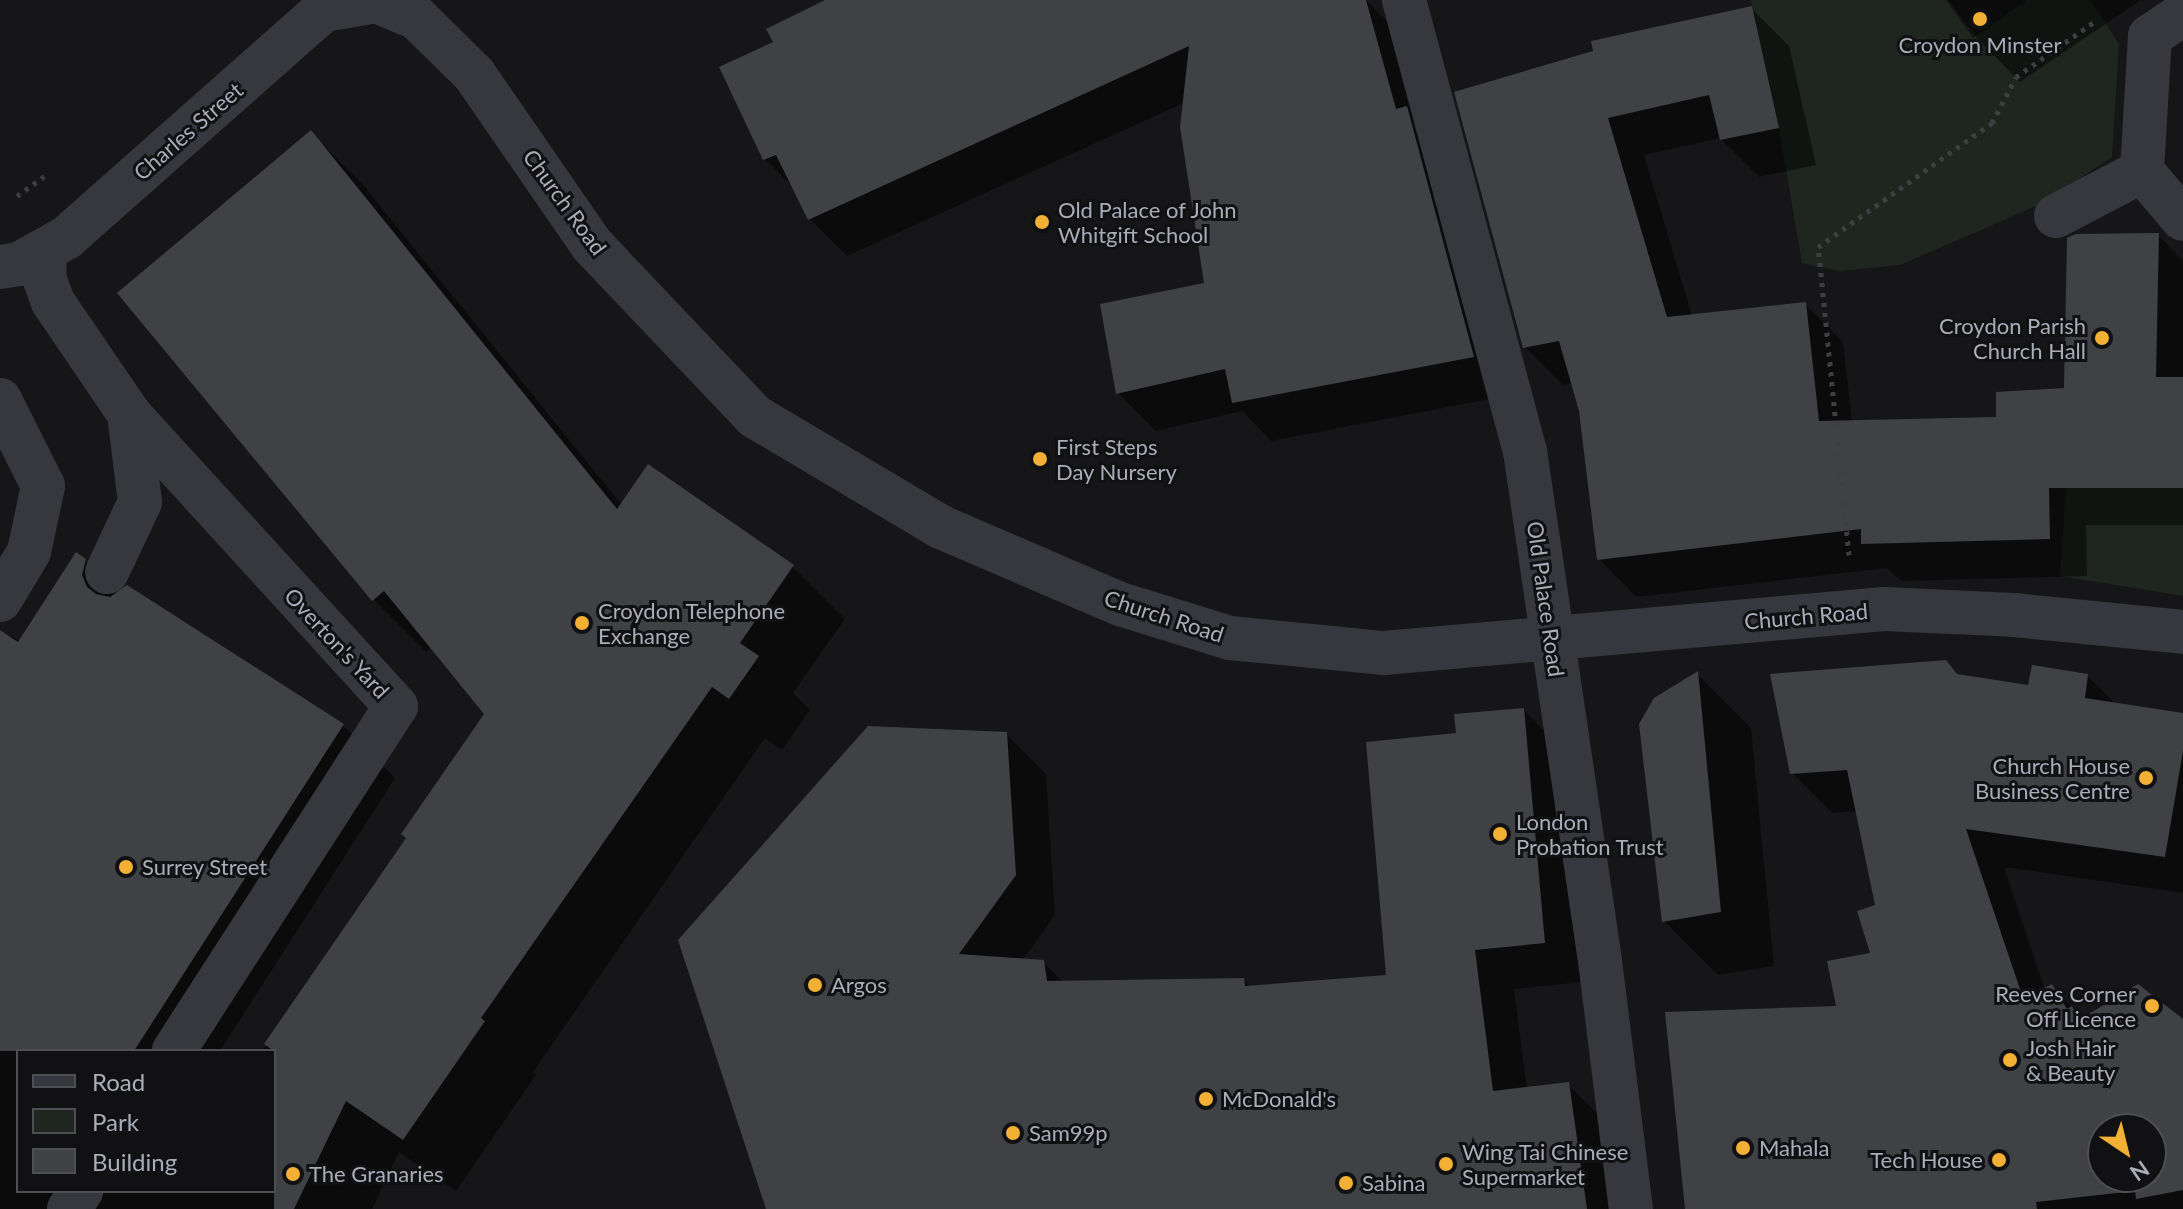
<!DOCTYPE html>
<html>
<head>
<meta charset="utf-8">
<style>
	body { margin:0 }
	#map { position:relative; width:2183px; height:1209px; overflow:hidden; background:#161618; font-family:Lato,sans-serif }
	div>[style] { position:absolute }
	.green>* { inset:0; background:#1e261f }
	.shadow>* { inset:0; background:#0007 }
	.building>* { inset:0; background:#404145 }
	.path>* { height:5px; margin-top:-2.5px; transform-origin:0; background:repeating-linear-gradient(90deg,#3d3f44 0 4px,transparent 0 10px) }
	.minor>* { height:44px; margin:-22px; padding:0 22px; transform-origin:22px; border-radius:22px; background:#37383d }
	.dots>* { width:22px; height:22px; translate:-50% -50%; box-sizing:border-box; border:4px solid #111113; border-radius:50% }
	span { translate:-50% -50%; white-space:nowrap; text-align:center; line-height:1.15; -webkit-text-stroke:6px #111113; paint-order:stroke }
	.poi-label { font-size:22px; color:#a8adb8 }
	.left { translate:0 -50%; text-align:left }
	.right { translate:-100% -50%; text-align:right }
	.street-label { font-size:22px; color:#a8adb8 }
	.legend { position:absolute; left:16px; top:1049px; width:260px; height:144px; box-sizing:border-box; background:#111113; border:2px solid #4d4f55; margin:0; padding:10px 14px; list-style:none; font-size:24px; color:#a8adb8 }
	.legend li { display:flex; align-items:center; gap:16px; height:40px }
	.legend b { width:40px; border:2px solid #4d4f55 }
	.north { position:absolute; left:2087px; top:1113px; width:80px; height:80px; box-sizing:border-box; background:#111113; border:2px solid #4d4f55; border-radius:50%; rotate:145deg; font-size:22px; font-weight:700; line-height:32px; text-align:center; color:#a8adb8 }
	.north::after { content:''; display:block; margin:auto; width:28px; height:36px; background:#f2b134; clip-path:polygon(50% 0,100% 100%,50% 72%,0 100%) }
</style>
</head>
<body>
<div id="map">
	<div class="green">
		<i style="clip-path:polygon(1751px 0,1946px 0,1973px 38px,2027px 0,2090px 0,2119px 44px,2112px 157px,2041px 204px,1900px 265px,1839px 271px,1802px 263px,1779px 128px)"></i>
		<i style="clip-path:polygon(2066px 488px,2183px 488px,2183px 596px,2060px 576px)"></i>
	</div>
	<div class="shadow">
		<i style="clip-path:polygon(827px 0,1366px 0,1402px 37px,1511px 395px,1271px 441px,1242px 411px,1156px 431px,1118px 393px,1207px 285px,1184px 103px,847px 256px,809px 218px,795px 189px,765px 159px,776px 43px)"></i>
		<i style="clip-path:polygon(1948px 0,2141px 0,2020px 82px,1975px 36px)"></i>
		<i style="clip-path:polygon(1751px 8px,1789px 46px,1816px 165px,1759px 177px,1720px 138px,1644px 155px,1692px 316px,1805px 304px,1843px 342px,1852px 422px,1998px 419px,2066px 390px,2158px 235px,2183px 261px,2183px 525px,2086px 525px,2087px 576px,1901px 581px,1887px 568px,1636px 597px,1599px 559px,1581px 410px,1573px 383px,1563px 385px,1525px 347px,1457px 93px)"></i>
		<i style="clip-path:polygon(311px 133px,363px 185px,622px 505px,649px 467px,793px 567px,845px 619px,793px 693px,810px 710px,782px 750px,765px 738px,533px 1072px,536px 1075px,456px 1191px,399px 1152px,372px 1209px,0 1209px,0 630px,21px 642px,84px 560px,118px 594px,343px 726px,395px 778px,220px 1051px,18px 1051px,18px 1191px,274px 1191px,274px 1051px,262px 1051px,408px 839px,487px 714px,432px 647px,426px 652px,374px 600px)"></i>
		<i style="clip-path:polygon(evenodd,1945px 662px,1960px 677px,2030px 688px,2087px 676px,2116px 704px,2183px 715px,2183px 893px,2004px 867px,2045px 990px,2052px 987px,2085px 1019px,2183px 1021px,2183px 1209px,1687px 1209px,1838px 1008px,1872px 954px,1878px 906px,1857px 811px,1832px 813px,1792px 773px,1945px 662px,2103px 1129px,2151px 1129px,2151px 1177px,2103px 1177px,2103px 1129px)"></i>
		<i style="clip-path:polygon(1697px 674px,1751px 728px,1774px 966px,1718px 975px,1664px 921px)"></i>
		<i style="clip-path:polygon(1524px 710px,1563px 750px,1583px 982px,1514px 989px,1527px 1089px,1568px 1085px,1608px 1124px,1620px 1209px,768px 1209px,1006px 734px,1046px 774px,1055px 915px,1022px 961px,1043px 962px,1064px 983px,1243px 980px,1251px 987px,1388px 977px,1458px 735px)"></i>
	</div>
	<div class="building">
		<i style="clip-path:polygon(825px 0,1366px 0,1396px 109px,1407px 106px,1474px 357px,1232px 403px,1225px 369px,1116px 394px,1100px 304px,1204px 283px,1180px 127px,1189px 46px,808px 220px,776px 155px,763px 160px,719px 67px,773px 42px,766px 29px)"></i>
		<i style="clip-path:polygon(1752px 6px,1779px 128px,1720px 140px,1709px 95px,1608px 118px,1667px 317px,1806px 302px,1819px 421px,1996px 417px,1996px 392px,2064px 388px,2067px 238px,2076px 234px,2159px 233px,2156px 377px,2183px 377px,2183px 488px,2049px 488px,2050px 539px,1861px 544px,1861px 529px,1597px 560px,1579px 411px,1559px 341px,1523px 348px,1454px 92px,1593px 51px,1591px 41px)"></i>
		<i style="clip-path:polygon(311px 130px,617px 509px,648px 464px,794px 565px,740px 643px,759px 656px,729px 699px,712px 687px,481px 1018px,485px 1021px,403px 1140px,346px 1101px,294px 1209px,274px 1209px,274px 1051px,264px 1044px,406px 838px,401px 834px,484px 714px,384px 591px,372px 601px,117px 293px)"></i>
		<i style="clip-path:polygon(76px 552px,86px 559px,82px 575px,87px 587px,96px 594px,110px 597px,127px 585px,344px 724px,134px 1051px,0 1051px,0 630px,18px 642px)"></i>
		<i style="clip-path:polygon(evenodd,1946px 660px,1957px 674px,2028px 685px,2032px 665px,2088px 674px,2085px 698px,2183px 713px,2183px 751px,2165px 857px,1966px 829px,2023px 998px,2052px 984px,2067px 1009px,2072px 1006px,2079px 1020px,2138px 984px,2183px 1019px,2183px 1190px,2136px 1199px,2135px 1191px,2036px 1202px,2037px 1209px,1685px 1209px,1665px 1012px,1836px 1006px,1827px 961px,1870px 953px,1857px 911px,1875px 905px,1847px 770px,1790px 774px,1770px 674px,1946px 660px,2103px 1129px,2151px 1129px,2151px 1177px,2103px 1177px,2103px 1129px)"></i>
		<i style="clip-path:polygon(1698px 671px,1721px 912px,1662px 922px,1639px 724px,1654px 698px)"></i>
		<i style="clip-path:polygon(1524px 708px,1545px 943px,1475px 950px,1493px 1091px,1569px 1082px,1587px 1209px,766px 1209px,678px 940px,868px 726px,1007px 732px,1016px 875px,959px 954px,1044px 960px,1047px 981px,1244px 978px,1245px 986px,1386px 975px,1366px 742px,1456px 733px,1454px 714px)"></i>
	</div>
	<div class="path">
		<i style="left:17px;top:196px;width:34px;rotate:-36deg"></i>
		<i style="left:1849px;top:555px;width:310px;rotate:-95.7deg"></i>
		<i style="left:1818px;top:247px;width:214px;rotate:-35.5deg"></i>
		<i style="left:1992px;top:123px;width:52px;rotate:-62.4deg"></i>
		<i style="left:2016px;top:77px;width:95px;rotate:-35.2deg"></i>
	</div>
	<div class="minor">
		<i style="left:1404px;top:0;width:467px;rotate:75deg"></i>
		<i style="left:1525px;top:451px;width:515px;rotate:81.63deg"></i>
		<i style="left:1600px;top:961px;width:250px;rotate:82.9deg"></i>
		<i style="left:376px;top:1px;width:44px;rotate:22.5deg"></i>
		<i style="left:417px;top:18px;width:80px;rotate:44.5deg"></i>
		<i style="left:474px;top:74px;width:208px;rotate:55.4deg"></i>
		<i style="left:592px;top:245px;width:236px;rotate:46.5deg"></i>
		<i style="left:754px;top:416px;width:217px;rotate:30.7deg"></i>
		<i style="left:941px;top:527px;width:195px;rotate:23.3deg"></i>
		<i style="left:1120px;top:604px;width:115px;rotate:17.2deg"></i>
		<i style="left:1230px;top:638px;width:155px;rotate:5.6deg"></i>
		<i style="left:1384px;top:653px;width:502px;rotate:-5.03deg"></i>
		<i style="left:1884px;top:609px;width:130px;rotate:2.6deg"></i>
		<i style="left:2014px;top:615px;width:170px;rotate:5.7deg"></i>
		<i style="left:2183px;top:14px;width:40px;rotate:146deg"></i>
		<i style="left:2150px;top:36px;width:135px;rotate:93.4deg"></i>
		<i style="left:2142px;top:171px;width:63px;rotate:49.5deg"></i>
		<i style="left:2056px;top:216px;width:97px;rotate:-27.6deg"></i>
		<i style="left:44px;top:253px;width:27px;rotate:88deg"></i>
		<i style="left:45px;top:280px;width:23px;rotate:70deg"></i>
		<i style="left:53px;top:302px;width:135px;rotate:55.8deg"></i>
		<i style="left:129px;top:414px;width:396px;rotate:47.6deg"></i>
		<i style="left:396px;top:706px;width:410px;rotate:122.8deg"></i>
		<i style="left:0;top:267px;width:19px;rotate:-9deg"></i>
		<i style="left:19px;top:264px;width:54px;rotate:-29deg"></i>
		<i style="left:66px;top:238px;width:344px;rotate:-41.5deg"></i>
		<i style="left:324px;top:10px;width:53px;rotate:-9.8deg"></i>
		<i style="left:0;top:400px;width:96px;rotate:63.4deg"></i>
		<i style="left:43px;top:486px;width:67px;rotate:102deg"></i>
		<i style="left:29px;top:552px;width:56px;rotate:121.1deg"></i>
		<i style="left:107px;top:572px;width:77px;rotate:-64.8deg"></i>
		<i style="left:140px;top:502px;width:89px;rotate:-97.1deg"></i>
		<i style="left:69px;top:1209px;width:22px;rotate:-56deg"></i>
	</div>
	<div class="dots">
		<i style="left:1980px;top:19px;background:#f2b134"></i>
		<i style="left:1042px;top:222px;background:#f2b134"></i>
		<i style="left:2102px;top:338px;background:#f2b134"></i>
		<i style="left:1040px;top:459px;background:#f2b134"></i>
		<i style="left:582px;top:623px;background:#f2b134"></i>
		<i style="left:2146px;top:778px;background:#f2b134"></i>
		<i style="left:1500px;top:834px;background:#f2b134"></i>
		<i style="left:126px;top:867px;background:#f2b134"></i>
		<i style="left:815px;top:985px;background:#f2b134"></i>
		<i style="left:2152px;top:1006px;background:#f2b134"></i>
		<i style="left:2010px;top:1060px;background:#f2b134"></i>
		<i style="left:1206px;top:1099px;background:#f2b134"></i>
		<i style="left:1013px;top:1133px;background:#f2b134"></i>
		<i style="left:1743px;top:1148px;background:#f2b134"></i>
		<i style="left:1999px;top:1160px;background:#f2b134"></i>
		<i style="left:1446px;top:1164px;background:#f2b134"></i>
		<i style="left:293px;top:1174px;background:#f2b134"></i>
		<i style="left:1346px;top:1183px;background:#f2b134"></i>
	</div>
	<div class="poi-label">
		<span style="left:1980px;top:45px">Croydon Minster</span>
		<span class="left" style="left:1058px;top:222px">Old Palace of John<br>Whitgift School</span>
		<span class="right" style="left:2086px;top:338px">Croydon Parish<br>Church Hall</span>
		<span class="left" style="left:1056px;top:459px">First Steps<br>Day Nursery</span>
		<span class="left" style="left:598px;top:623px">Croydon Telephone<br>Exchange</span>
		<span class="right" style="left:2130px;top:778px">Church House<br>Business Centre</span>
		<span class="left" style="left:1516px;top:834px">London<br>Probation Trust</span>
		<span class="left" style="left:142px;top:867px">Surrey Street</span>
		<span class="left" style="left:831px;top:985px">Argos</span>
		<span class="right" style="left:2136px;top:1006px">Reeves Corner<br>Off Licence</span>
		<span class="left" style="left:2026px;top:1060px">Josh Hair<br>&amp; Beauty</span>
		<span class="left" style="left:1222px;top:1099px">McDonald's</span>
		<span class="left" style="left:1029px;top:1133px">Sam99p</span>
		<span class="left" style="left:1759px;top:1148px">Mahala</span>
		<span class="left" style="left:1462px;top:1164px">Wing Tai Chinese<br>Supermarket</span>
		<span class="right" style="left:1983px;top:1160px">Tech House</span>
		<span class="left" style="left:309px;top:1174px">The Granaries</span>
		<span class="left" style="left:1362px;top:1183px">Sabina</span>
	</div>
	<div class="street-label">
		<span style="left:188px;top:131px;rotate:-41deg">Charles Street</span>
		<span style="left:565px;top:202px;rotate:54deg">Church Road</span>
		<span style="left:1546px;top:599px;rotate:82deg">Old Palace Road</span>
		<span style="left:1164px;top:616px;rotate:18deg">Church Road</span>
		<span style="left:1806px;top:616px;rotate:-5deg">Church Road</span>
		<span style="left:337px;top:643px;rotate:47deg">Overton's Yard</span>
	</div>
	<ul class="legend">
	<li><b style="height:10px;background:#37383d"></b>Road</li>
	<li><b style="height:22px;background:#1e261f"></b>Park</li>
	<li><b style="height:22px;background:#404145"></b>Building</li>
	</ul>
	<div class="north">N</div>
</div>
</body>
</html>
